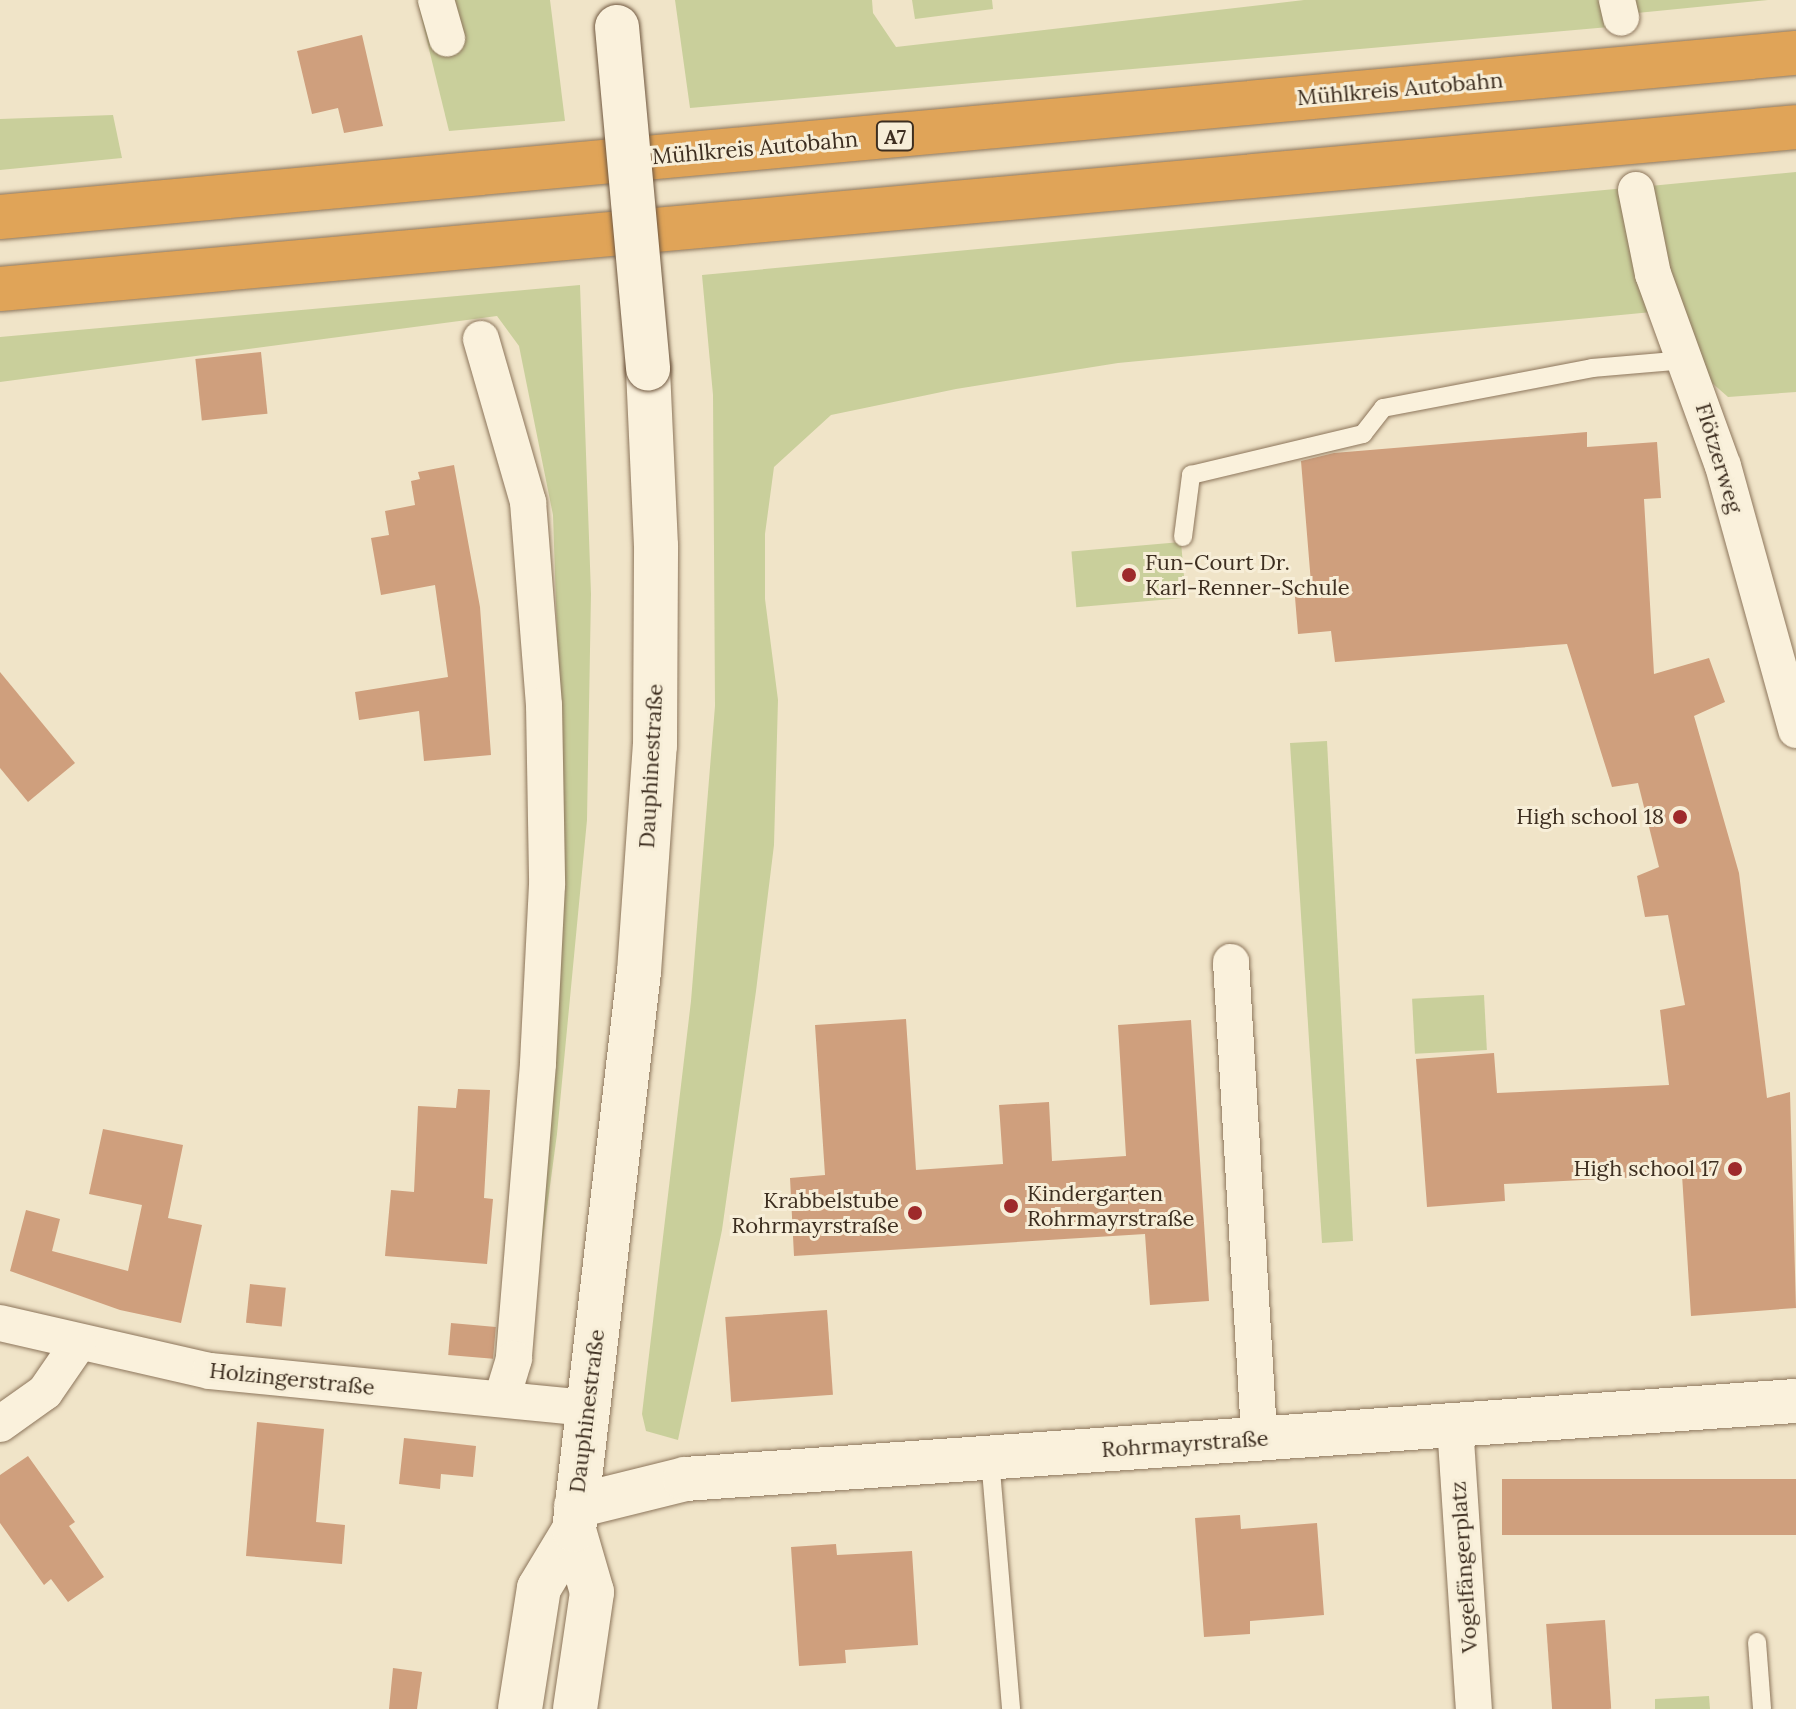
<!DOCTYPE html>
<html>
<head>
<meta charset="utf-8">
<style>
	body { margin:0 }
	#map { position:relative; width:1796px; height:1709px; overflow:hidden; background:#f0e4c8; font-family:Lora,serif }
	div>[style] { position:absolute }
	.green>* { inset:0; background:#c9cf9b; transform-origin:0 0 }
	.building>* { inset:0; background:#cf9f7d; transform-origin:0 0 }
	.roads { filter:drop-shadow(0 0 2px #8d765c) drop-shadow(0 0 2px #8d765c) }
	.lane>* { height:18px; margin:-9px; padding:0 9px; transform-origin:9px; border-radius:9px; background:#faf1dc }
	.street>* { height:36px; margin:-18px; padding:0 18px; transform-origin:18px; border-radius:18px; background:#faf1dc }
	.secondary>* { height:44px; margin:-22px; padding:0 22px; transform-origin:22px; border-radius:22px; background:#faf1dc }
	.highway>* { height:44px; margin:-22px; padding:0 22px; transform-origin:22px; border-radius:22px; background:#e0a458 }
	.bridges { filter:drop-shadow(0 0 2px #6f573f) drop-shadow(0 0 2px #6f573f) }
	.secondary-bridge>* { height:44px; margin:-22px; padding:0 22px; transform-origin:22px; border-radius:22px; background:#faf1dc }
	.dots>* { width:22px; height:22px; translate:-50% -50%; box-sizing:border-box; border:4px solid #f7eed8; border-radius:50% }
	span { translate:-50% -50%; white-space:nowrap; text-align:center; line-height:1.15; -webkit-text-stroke:6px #f7eed8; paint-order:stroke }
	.shield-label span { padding:2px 6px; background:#f7eed8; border:2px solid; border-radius:6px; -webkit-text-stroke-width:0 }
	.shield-label { font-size:20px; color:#3d2e20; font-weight:700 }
	.street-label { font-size:22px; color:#3d2e20 }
	.poi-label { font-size:22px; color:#3d2e20 }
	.left { translate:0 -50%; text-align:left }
	.right { translate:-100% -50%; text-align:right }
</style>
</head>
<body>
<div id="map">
	<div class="green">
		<i style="clip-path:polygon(417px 0,550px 0,565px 121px,449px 131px)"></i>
		<i style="clip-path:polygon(675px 0,872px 0,873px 13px,896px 47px,1304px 0,1603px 0,1609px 27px,690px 108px)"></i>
		<i style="clip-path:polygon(912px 0,992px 0,993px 9px,915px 19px)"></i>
		<i style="clip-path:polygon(1633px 0,1768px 0,1637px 13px)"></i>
		<i style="clip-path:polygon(113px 115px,122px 158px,0 170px,0 119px)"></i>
		<i style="clip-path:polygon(1796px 172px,1796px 392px,1728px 397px,1703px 375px,1652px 232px,1650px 186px)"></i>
		<i style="clip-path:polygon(1626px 188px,1652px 312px,1118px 363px,956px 389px,831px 415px,774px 467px,765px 534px,765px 599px,778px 700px,774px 845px,756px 991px,722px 1230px,678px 1440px,646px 1431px,642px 1414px,691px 1001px,715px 706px,713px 395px,702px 275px)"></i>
		<i style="clip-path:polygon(580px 285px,591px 594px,587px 820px,557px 1134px,526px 1364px,559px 693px,553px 515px,519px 346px,497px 316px,0 382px,0 337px)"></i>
		<i style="left:1181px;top:542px;width:56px;height:110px;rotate:85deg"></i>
		<i style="clip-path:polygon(1327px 741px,1353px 1241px,1322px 1243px,1290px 743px)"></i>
		<i style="left:1484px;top:995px;width:55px;height:72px;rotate:87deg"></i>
		<i style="clip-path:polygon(1709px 1696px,1710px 1709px,1655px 1709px,1655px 1699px)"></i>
	</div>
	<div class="building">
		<i style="clip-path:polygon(362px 35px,383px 126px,344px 133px,338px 108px,312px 114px,297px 51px)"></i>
		<i style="left:261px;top:352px;width:62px;height:66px;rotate:84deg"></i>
		<i style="clip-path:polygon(1587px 432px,1587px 447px,1657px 442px,1661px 498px,1644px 499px,1654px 674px,1709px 658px,1725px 702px,1694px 716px,1739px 873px,1767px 1098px,1790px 1092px,1796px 1308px,1691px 1316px,1682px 1175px,1504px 1184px,1505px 1201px,1427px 1207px,1416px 1059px,1494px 1053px,1497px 1093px,1669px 1085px,1660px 1010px,1685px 1005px,1668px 915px,1645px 917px,1637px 876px,1659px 867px,1638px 783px,1612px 787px,1567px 644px,1335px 662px,1331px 631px,1298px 634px,1294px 585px,1311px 583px,1301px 461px,1334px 453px)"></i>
		<i style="clip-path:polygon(454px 465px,480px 607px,491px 755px,424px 761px,419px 711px,359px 720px,355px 692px,448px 677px,435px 585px,381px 595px,371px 538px,389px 535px,385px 511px,415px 505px,411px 481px,420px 479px,418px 472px)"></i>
		<i style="clip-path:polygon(0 672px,75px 763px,28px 802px,0 768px)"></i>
		<i style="clip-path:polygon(906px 1019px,916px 1170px,1003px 1164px,999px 1105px,1049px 1102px,1052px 1161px,1126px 1156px,1118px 1025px,1191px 1020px,1209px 1301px,1150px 1305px,1145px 1234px,794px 1256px,790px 1178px,825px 1175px,815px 1025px)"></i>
		<i style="clip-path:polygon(458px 1089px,490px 1090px,484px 1198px,493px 1199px,487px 1264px,385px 1256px,391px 1190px,414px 1192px,418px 1106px,456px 1108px)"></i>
		<i style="clip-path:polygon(103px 1129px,183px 1145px,168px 1218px,202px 1225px,181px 1323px,120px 1310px,10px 1271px,26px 1210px,60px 1219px,52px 1251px,128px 1271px,142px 1205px,89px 1194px)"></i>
		<i style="left:250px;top:1284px;width:36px;height:39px;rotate:6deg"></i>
		<i style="left:827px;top:1310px;width:85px;height:102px;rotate:86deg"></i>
		<i style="left:451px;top:1323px;width:45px;height:32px;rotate:5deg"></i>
		<i style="clip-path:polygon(257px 1422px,324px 1429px,316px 1522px,345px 1525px,342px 1564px,246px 1556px)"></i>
		<i style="clip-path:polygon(404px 1438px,476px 1446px,473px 1477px,441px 1474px,440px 1489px,399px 1484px)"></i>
		<i style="clip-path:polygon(28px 1456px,75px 1522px,69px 1526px,104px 1577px,68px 1602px,51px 1579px,44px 1585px,0 1523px,0 1475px)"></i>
		<i style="left:1796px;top:1479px;width:56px;height:294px;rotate:90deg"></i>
		<i style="clip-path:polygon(1240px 1515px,1241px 1529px,1317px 1523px,1324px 1615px,1250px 1621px,1250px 1634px,1204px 1637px,1195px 1518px)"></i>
		<i style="clip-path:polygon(836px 1544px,837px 1555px,912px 1551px,918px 1645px,845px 1650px,846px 1663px,799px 1666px,791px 1547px)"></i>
		<i style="left:1605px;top:1620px;width:89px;height:59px;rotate:86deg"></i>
		<i style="clip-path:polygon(393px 1668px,422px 1672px,417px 1709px,389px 1709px)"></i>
	</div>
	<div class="roads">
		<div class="lane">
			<i style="left:1183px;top:537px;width:63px;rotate:-82.6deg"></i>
			<i style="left:1191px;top:475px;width:177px;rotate:-13.4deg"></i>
			<i style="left:1363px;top:434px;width:33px;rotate:-52deg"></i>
			<i style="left:1383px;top:408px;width:213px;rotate:-10.8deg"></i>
			<i style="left:1592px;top:368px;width:94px;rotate:-4.9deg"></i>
			<i style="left:990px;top:1458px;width:252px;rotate:85.2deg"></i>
			<i style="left:1757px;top:1642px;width:67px;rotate:85.7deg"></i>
		</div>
		<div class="street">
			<i style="left:436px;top:0;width:40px;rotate:74deg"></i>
			<i style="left:1617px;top:0;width:18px;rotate:77deg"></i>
			<i style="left:1636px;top:190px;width:86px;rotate:78.6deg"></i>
			<i style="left:1653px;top:274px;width:204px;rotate:70deg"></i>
			<i style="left:1723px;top:466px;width:274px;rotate:74.5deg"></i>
			<i style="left:481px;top:339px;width:170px;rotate:73.9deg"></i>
			<i style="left:528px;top:502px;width:204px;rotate:85.5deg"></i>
			<i style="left:544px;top:705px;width:180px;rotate:89deg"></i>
			<i style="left:547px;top:885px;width:179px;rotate:92.9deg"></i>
			<i style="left:538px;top:1064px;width:296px;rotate:94.7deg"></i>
			<i style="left:514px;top:1359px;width:39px;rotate:107deg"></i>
			<i style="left:1231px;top:962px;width:478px;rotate:86.6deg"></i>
			<i style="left:0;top:1323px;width:215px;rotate:12.9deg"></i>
			<i style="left:210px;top:1371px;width:380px;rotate:5.6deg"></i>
			<i style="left:0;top:1424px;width:55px;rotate:-35.4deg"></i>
			<i style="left:45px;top:1392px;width:58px;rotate:-55.5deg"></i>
			<i style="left:1455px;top:1425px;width:285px;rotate:86.2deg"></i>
		</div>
		<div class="secondary">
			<i style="left:576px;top:1506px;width:112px;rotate:-13.9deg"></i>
			<i style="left:685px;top:1479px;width:1114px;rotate:-4.02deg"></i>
			<i style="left:520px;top:1709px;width:122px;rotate:-81.1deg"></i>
			<i style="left:539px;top:1588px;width:68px;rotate:-58.9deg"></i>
			<i style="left:575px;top:1709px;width:118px;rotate:-81.7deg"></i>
			<i style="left:592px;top:1592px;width:65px;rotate:-106.2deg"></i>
			<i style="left:574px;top:1530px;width:562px;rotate:-83.36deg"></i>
			<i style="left:639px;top:972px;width:227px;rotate:-86deg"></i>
			<i style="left:655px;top:746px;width:200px;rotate:-89.7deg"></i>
			<i style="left:656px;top:546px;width:177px;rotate:-92.6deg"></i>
		</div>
		<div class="highway">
			<i style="left:0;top:217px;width:1803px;rotate:-5.22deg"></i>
			<i style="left:0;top:289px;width:1803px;rotate:-5.15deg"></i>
		</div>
	</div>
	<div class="bridges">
		<div class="secondary-bridge">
			<i style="left:617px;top:27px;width:343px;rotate:84.8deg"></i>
		</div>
	</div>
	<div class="dots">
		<i style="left:1129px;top:575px;background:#9e2a2b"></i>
		<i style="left:1680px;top:817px;background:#9e2a2b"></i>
		<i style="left:1735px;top:1169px;background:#9e2a2b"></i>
		<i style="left:1011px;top:1206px;background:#9e2a2b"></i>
		<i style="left:915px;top:1213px;background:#9e2a2b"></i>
	</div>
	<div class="shield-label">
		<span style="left:895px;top:136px">A7</span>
	</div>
	<div class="street-label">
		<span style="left:1400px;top:89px;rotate:-5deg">Mühlkreis Autobahn</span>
		<span style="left:755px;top:148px;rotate:-5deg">Mühlkreis Autobahn</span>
		<span style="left:1719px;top:458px;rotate:73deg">Flötzerweg</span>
		<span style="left:651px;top:766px;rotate:-87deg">Dauphinestraße</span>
		<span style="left:292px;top:1379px;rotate:6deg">Holzingerstraße</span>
		<span style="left:587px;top:1411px;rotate:-83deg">Dauphinestraße</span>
		<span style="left:1185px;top:1444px;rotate:-4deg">Rohrmayrstraße</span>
		<span style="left:1464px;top:1567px;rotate:-94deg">Vogelfängerplatz</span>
	</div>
	<div class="poi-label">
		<span class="left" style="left:1145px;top:575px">Fun-Court Dr.<br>Karl-Renner-Schule</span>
		<span class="right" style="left:1664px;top:817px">High school 18</span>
		<span class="right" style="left:1719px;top:1169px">High school 17</span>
		<span class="left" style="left:1027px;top:1206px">Kindergarten<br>Rohrmayrstraße</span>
		<span class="right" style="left:899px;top:1213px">Krabbelstube<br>Rohrmayrstraße</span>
	</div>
</div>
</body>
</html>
